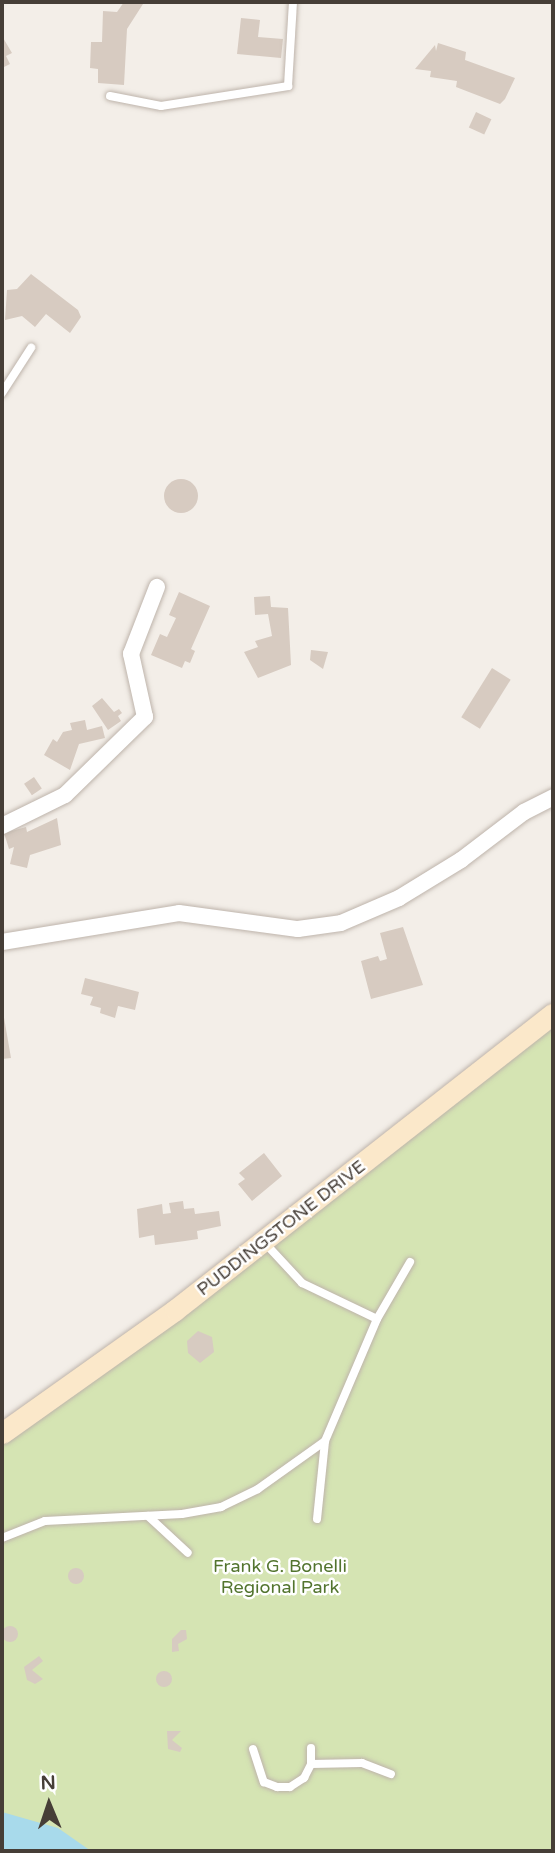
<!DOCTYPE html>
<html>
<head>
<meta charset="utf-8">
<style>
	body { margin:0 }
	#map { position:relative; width:555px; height:1853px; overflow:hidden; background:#f3eee8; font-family:"Varela Round",sans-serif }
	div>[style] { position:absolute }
	.green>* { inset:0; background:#d5e4b3 }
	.water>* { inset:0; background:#a8daeb }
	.building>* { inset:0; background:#d7cbc1; transform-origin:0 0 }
	.round { border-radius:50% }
	.roads { filter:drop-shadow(0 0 2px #beb4ab) drop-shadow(0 0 2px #beb4ab) }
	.lane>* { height:8px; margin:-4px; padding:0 4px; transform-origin:4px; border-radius:4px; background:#fff }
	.street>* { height:16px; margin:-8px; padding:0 8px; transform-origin:8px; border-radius:8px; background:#fff }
	.secondary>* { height:21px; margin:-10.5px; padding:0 10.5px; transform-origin:10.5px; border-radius:10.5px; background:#fbe8ca }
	span { translate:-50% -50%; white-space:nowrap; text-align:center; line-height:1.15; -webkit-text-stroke:5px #fff; paint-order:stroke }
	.street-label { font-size:18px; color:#463e37 }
	.park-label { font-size:18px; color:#52742e }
	.frame { position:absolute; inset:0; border:4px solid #463e37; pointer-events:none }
	.north { position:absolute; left:14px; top:1769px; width:70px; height:70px; -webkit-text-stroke:5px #fff; paint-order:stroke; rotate:358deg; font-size:19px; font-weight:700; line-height:28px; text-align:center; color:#463e37 }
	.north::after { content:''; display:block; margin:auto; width:24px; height:32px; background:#463e37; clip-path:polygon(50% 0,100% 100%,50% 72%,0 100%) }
</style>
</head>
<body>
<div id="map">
	<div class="green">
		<i style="clip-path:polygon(553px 1025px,553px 1851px,2px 1851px,2px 1443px,252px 1260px)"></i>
	</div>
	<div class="water">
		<i style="clip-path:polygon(2px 1812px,58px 1828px,91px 1851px,2px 1851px)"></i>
	</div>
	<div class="building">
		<i style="clip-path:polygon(124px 2px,143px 4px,127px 29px,124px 85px,98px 83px,98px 69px,90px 68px,91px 42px,102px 42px,103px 11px,117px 12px)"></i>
		<i style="clip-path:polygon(241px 18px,260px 20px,258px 37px,283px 39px,281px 58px,237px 54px)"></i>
		<i style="clip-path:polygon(2px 36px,12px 53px,6px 56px,10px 64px,2px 68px)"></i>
		<i style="clip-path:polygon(438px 43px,466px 52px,465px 60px,515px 78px,505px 99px,500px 104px,456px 87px,457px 81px,430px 77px,431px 71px,415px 69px,435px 45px,436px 51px)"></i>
		<i style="left:476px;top:112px;width:17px;height:17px;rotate:25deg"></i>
		<i style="clip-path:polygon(31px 274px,78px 310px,81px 317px,70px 333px,46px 314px,35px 327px,22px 316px,5px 320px,7px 290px,17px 289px)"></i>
		<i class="round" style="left:164px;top:479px;width:34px;height:34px"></i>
		<i style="clip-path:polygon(179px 592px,210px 606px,191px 649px,195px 651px,190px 663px,185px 661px,182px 668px,151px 655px,160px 634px,167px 637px,176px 618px,169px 615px)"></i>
		<i style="clip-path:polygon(270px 596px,271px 607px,288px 608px,291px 665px,258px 678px,244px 652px,258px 647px,255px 641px,272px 636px,268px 614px,255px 615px,254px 597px)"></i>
		<i style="clip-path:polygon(311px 650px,328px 652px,323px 669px,310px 660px)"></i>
		<i style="left:492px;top:668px;width:22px;height:58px;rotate:32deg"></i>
		<i style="clip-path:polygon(102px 698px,114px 712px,119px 709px,122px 713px,118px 716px,121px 721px,108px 730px,92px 706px)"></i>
		<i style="clip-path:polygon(85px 720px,87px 730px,102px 726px,105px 738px,79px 744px,70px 770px,44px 755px,53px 739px,57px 742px,63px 732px,72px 730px,70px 723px)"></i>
		<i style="left:34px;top:777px;width:14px;height:12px;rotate:56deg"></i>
		<i style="clip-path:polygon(57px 818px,61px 845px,30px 855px,27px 868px,10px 864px,14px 847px,9px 849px,4px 833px,26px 827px,27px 832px)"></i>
		<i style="clip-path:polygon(403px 927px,423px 985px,371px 999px,361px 961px,378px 956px,380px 961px,387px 959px,380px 933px)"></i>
		<i style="clip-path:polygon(85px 978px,139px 992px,135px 1010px,118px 1006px,115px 1018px,100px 1013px,101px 1008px,90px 1005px,93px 997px,81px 994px)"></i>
		<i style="clip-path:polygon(2px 1006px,11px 1058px,2px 1059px)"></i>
		<i style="clip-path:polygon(264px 1153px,282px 1176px,252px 1201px,238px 1184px,245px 1179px,239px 1173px)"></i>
		<i style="clip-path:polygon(183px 1201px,184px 1209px,194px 1208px,195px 1214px,219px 1211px,221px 1226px,197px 1231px,198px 1239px,185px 1241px,155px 1245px,154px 1235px,139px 1238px,137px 1209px,162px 1204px,163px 1214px,171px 1213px,169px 1203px)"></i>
		<i style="clip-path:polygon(198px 1331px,212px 1337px,214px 1352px,200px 1363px,188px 1353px,187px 1341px)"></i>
		<i class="round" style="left:68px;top:1568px;width:16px;height:16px"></i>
		<i class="round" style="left:2px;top:1626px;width:16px;height:16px"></i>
		<i style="clip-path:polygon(181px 1630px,186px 1630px,187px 1639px,178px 1644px,179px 1651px,172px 1652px,172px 1639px)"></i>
		<i style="clip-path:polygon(39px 1656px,43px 1661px,32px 1670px,43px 1679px,35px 1684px,27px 1680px,24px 1667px)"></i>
		<i class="round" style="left:156px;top:1671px;width:16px;height:16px"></i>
		<i style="clip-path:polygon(167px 1731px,181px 1731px,172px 1740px,182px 1748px,180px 1752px,168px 1749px)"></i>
	</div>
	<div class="roads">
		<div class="lane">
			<i style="left:110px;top:96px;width:52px;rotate:11.1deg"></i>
			<i style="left:161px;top:106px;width:129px;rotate:-8.9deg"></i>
			<i style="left:288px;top:86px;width:84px;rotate:-86.6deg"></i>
			<i style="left:2px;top:393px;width:54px;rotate:-57.2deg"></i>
			<i style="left:264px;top:1242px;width:56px;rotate:47.2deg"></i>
			<i style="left:302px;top:1283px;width:83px;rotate:25.6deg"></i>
			<i style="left:148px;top:1516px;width:54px;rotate:42.8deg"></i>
			<i style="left:317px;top:1519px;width:78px;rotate:-84.1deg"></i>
			<i style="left:325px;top:1441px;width:133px;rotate:-66.9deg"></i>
			<i style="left:377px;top:1319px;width:66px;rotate:-59.9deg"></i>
			<i style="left:2px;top:1538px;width:46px;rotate:-21.6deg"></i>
			<i style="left:45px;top:1521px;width:137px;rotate:-2.9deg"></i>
			<i style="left:182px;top:1514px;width:40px;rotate:-10deg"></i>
			<i style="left:221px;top:1507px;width:41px;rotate:-25.9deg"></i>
			<i style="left:258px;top:1489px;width:82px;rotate:-35.6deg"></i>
			<i style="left:253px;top:1749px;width:35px;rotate:72deg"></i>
			<i style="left:264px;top:1782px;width:14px;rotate:21deg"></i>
			<i style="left:277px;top:1787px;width:13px"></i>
			<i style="left:290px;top:1787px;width:17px;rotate:-33deg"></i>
			<i style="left:304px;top:1778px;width:16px;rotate:-63deg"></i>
			<i style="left:311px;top:1764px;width:16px;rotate:-90deg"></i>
			<i style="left:311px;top:1764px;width:51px;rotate:-1.1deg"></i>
			<i style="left:362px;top:1763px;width:31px;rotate:21deg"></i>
		</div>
		<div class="street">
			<i style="left:2px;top:826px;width:70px;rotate:-26.2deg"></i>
			<i style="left:65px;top:795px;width:112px;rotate:-44.3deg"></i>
			<i style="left:145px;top:717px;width:65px;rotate:-102.5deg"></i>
			<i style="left:131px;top:654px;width:72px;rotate:-68.8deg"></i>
			<i style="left:2px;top:942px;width:179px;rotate:-9.3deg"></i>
			<i style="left:179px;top:913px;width:120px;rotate:7.7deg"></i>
			<i style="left:298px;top:929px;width:43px;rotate:-7.9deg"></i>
			<i style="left:341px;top:923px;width:63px;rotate:-23.3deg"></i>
			<i style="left:399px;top:898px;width:73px;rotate:-31.5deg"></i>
			<i style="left:461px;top:860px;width:79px;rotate:-37.3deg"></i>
			<i style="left:524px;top:812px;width:33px;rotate:-27deg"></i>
		</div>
		<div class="secondary">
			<i style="left:2px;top:1433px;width:212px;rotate:-35.4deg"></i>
			<i style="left:175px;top:1310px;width:480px;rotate:-38.1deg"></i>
		</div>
	</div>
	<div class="street-label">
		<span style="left:281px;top:1228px;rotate:-38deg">PUDDINGSTONE DRIVE</span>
	</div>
	<div class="park-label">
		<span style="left:280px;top:1577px">Frank G. Bonelli<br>Regional Park</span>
	</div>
	<div class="frame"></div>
	<div class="north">N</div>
</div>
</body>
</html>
